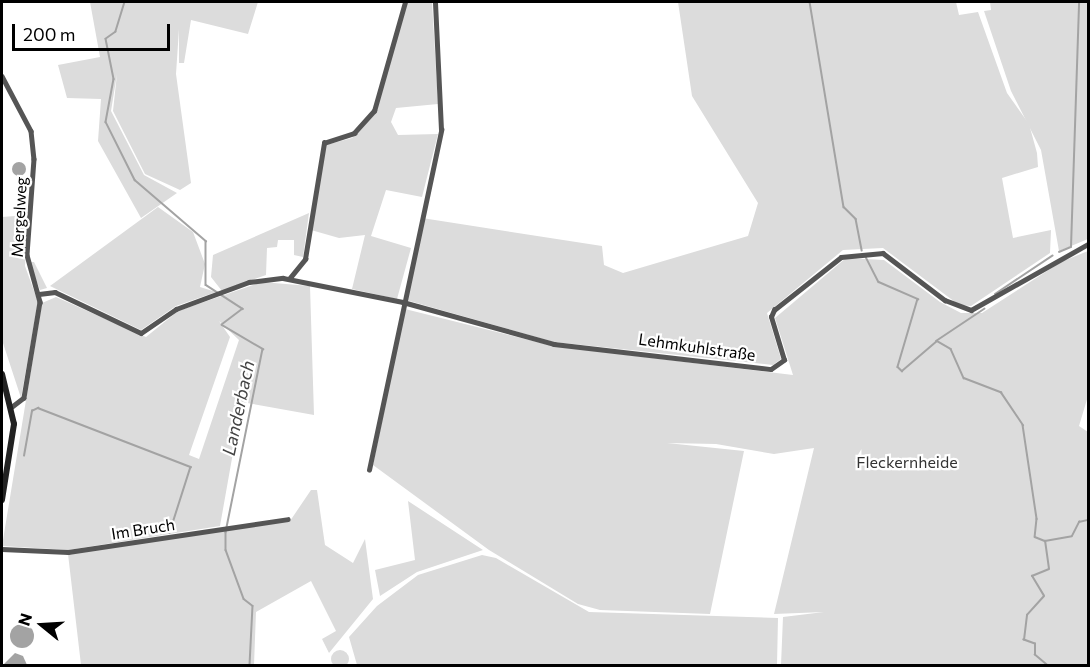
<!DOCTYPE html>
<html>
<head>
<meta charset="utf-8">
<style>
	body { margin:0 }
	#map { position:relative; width:1090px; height:667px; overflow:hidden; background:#fff; font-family:Commissioner,sans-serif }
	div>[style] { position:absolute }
	.green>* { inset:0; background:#dcdcdc }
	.round { border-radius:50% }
	.water>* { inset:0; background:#a3a3a3 }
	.stream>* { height:1.5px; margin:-0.75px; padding:0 0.75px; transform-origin:0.75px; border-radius:0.75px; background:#a3a3a3 }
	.street>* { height:4.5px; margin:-2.25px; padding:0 2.25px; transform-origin:2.25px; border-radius:2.25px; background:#555 }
	.secondary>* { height:6px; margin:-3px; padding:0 3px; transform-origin:3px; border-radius:3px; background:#222 }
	span { translate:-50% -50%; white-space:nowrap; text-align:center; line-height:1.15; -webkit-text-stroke:4.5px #fff; paint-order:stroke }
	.street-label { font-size:16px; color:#000 }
	.park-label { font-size:16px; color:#333 }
	.water-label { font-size:18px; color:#444; font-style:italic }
	.frame { position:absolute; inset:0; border:3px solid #000; pointer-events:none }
	.north { position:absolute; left:12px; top:595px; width:60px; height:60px; -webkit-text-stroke:4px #fff; paint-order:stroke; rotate:288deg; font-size:16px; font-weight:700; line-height:24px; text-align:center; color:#000 }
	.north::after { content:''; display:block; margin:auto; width:21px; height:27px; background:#000; clip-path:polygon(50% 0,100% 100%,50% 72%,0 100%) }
	.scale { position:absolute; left:12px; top:24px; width:158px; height:27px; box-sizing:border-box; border:3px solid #000; border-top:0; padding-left:8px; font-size:18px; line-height:21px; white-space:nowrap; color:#000; -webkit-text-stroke:4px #fff; paint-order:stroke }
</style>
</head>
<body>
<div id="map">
	<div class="green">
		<i style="clip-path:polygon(90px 2px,258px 2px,248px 34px,191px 20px,184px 63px,179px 63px,179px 29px,176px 74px,191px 183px,180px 190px,145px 174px,113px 111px,117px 74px,111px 111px,144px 175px,177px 193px,141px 218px,98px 141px,101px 99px,67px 98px,58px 65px,100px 57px)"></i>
		<i style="clip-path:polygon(406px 2px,432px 2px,438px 104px,396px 108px,391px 122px,398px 135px,438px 134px,422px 197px,386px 190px,371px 236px,411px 248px,397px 299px,352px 289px,365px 235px,339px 238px,311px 230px,326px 145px,352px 138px,375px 113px)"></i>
		<i style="clip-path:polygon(678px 2px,956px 2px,959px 15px,978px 12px,1007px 93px,1029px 124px,1037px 153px,1038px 167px,1002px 178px,1013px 238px,1051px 230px,1050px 253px,971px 306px,959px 305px,883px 248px,843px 250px,767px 313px,781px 359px,773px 365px,554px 342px,406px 300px,422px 218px,602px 246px,604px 265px,623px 273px,748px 236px,758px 203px,692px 96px)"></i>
		<i style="clip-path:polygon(990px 2px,1088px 2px,1088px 239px,1059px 251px,1041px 150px,1011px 91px,984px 11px,991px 10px)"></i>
		<i style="clip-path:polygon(158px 207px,193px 232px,205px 264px,200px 287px,216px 292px,176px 306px,141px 330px,50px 286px)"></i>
		<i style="clip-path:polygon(309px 213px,303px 257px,294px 255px,294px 240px,278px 240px,277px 247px,267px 248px,266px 275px,222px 291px,211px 277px,213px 255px)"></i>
		<i style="clip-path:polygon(28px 215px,25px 266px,38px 302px,21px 398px,2px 340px,2px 217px)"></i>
		<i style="clip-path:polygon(1088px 251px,1088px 396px,1079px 426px,1088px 432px,1088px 665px,781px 665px,783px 617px,824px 612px,774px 614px,814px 448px,774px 454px,716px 444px,667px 443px,744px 451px,710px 614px,600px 610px,578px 604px,489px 550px,373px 465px,405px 309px,553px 346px,793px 375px,775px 318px,846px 258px,884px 260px,940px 302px,961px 313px,982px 313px,1061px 262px)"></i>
		<i style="clip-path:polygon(29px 262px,34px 262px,47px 288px,40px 290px)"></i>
		<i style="clip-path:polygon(evenodd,262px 282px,310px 286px,314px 415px,242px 402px,220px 526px,68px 550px,2px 546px,42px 303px,56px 297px,146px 337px,178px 311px,262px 282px,219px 321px,239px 340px,199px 459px,189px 455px,230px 337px,219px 321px)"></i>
		<i style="clip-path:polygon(311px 490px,317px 490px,325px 545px,353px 563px,365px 539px,373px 599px,329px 653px,322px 639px,336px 631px,311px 581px,256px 612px,254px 665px,81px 665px,68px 554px,290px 521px)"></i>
		<i style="clip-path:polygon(408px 501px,483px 550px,417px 572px,380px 596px,375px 570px,415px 560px)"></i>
		<i style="clip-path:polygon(482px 555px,496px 558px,589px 612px,778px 618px,777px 665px,357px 665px,349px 637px,377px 606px,418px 575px)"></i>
		<i class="round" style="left:331px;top:650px;width:18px;height:18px"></i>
	</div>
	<div class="water">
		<i class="round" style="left:12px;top:162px;width:14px;height:14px"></i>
		<i class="round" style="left:10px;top:624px;width:24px;height:24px"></i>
		<i style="clip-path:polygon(15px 653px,23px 656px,27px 665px,3px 665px)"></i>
	</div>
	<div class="stream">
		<i style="left:125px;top:2px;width:31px;rotate:107deg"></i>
		<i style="left:116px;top:32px;width:12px;rotate:145deg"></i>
		<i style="left:106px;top:39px;width:41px;rotate:78.7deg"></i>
		<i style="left:114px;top:79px;width:44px;rotate:100.5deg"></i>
		<i style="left:106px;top:122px;width:65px;rotate:63.4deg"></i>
		<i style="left:135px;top:180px;width:94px;rotate:40.7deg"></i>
		<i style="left:206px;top:241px;width:44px;rotate:90deg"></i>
		<i style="left:206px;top:285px;width:44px;rotate:33deg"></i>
		<i style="left:243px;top:309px;width:26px;rotate:143deg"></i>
		<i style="left:222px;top:325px;width:48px;rotate:30.3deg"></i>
		<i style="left:263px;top:349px;width:187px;rotate:101.4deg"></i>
		<i style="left:226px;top:532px;width:18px;rotate:90deg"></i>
		<i style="left:226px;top:550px;width:52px;rotate:69.8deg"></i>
		<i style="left:244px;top:599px;width:11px;rotate:38deg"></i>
		<i style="left:253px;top:606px;width:60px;rotate:92.9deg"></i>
		<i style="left:810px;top:2px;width:208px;rotate:80.6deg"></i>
		<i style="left:844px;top:207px;width:17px;rotate:45deg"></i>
		<i style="left:856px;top:219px;width:32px;rotate:79deg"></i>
		<i style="left:1059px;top:252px;width:13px;rotate:-23deg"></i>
		<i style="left:1071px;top:247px;width:245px;rotate:-88.1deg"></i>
		<i style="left:866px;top:257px;width:28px;rotate:63deg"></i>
		<i style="left:879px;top:282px;width:43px;rotate:23.6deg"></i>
		<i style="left:918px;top:299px;width:71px;rotate:106.4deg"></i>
		<i style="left:898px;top:367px;width:6px;rotate:45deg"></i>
		<i style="left:902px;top:371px;width:46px;rotate:-40.6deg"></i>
		<i style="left:995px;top:294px;width:69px;rotate:-33.7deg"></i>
		<i style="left:985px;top:309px;width:58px;rotate:146.3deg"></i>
		<i style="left:937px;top:341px;width:16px;rotate:30deg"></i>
		<i style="left:951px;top:349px;width:32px;rotate:66deg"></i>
		<i style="left:964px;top:378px;width:40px;rotate:21deg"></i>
		<i style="left:1001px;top:392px;width:40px;rotate:56deg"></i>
		<i style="left:1023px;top:425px;width:95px;rotate:81.5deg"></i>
		<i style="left:1037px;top:519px;width:18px;rotate:96deg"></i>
		<i style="left:1035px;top:537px;width:11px;rotate:22deg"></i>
		<i style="left:24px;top:456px;width:46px;rotate:-79.9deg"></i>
		<i style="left:32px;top:411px;width:7px;rotate:-27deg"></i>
		<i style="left:38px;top:408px;width:164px;rotate:21.1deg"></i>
		<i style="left:191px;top:467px;width:69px;rotate:107.7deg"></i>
		<i style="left:1048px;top:666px;width:17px;rotate:-140deg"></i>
		<i style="left:1035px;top:655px;width:11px;rotate:-90deg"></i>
		<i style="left:1035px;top:644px;width:12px;rotate:-160deg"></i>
		<i style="left:1024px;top:640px;width:25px;rotate:-83deg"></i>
		<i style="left:1027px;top:615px;width:25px;rotate:-48deg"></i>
		<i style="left:1044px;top:596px;width:23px;rotate:-121deg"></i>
		<i style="left:1032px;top:576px;width:18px;rotate:-22deg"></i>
		<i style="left:1049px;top:569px;width:28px;rotate:-98deg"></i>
		<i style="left:1045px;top:541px;width:27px;rotate:-10deg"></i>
		<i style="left:1072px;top:536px;width:16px;rotate:-63deg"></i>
		<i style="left:1079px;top:522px;width:9px;rotate:-13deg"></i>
	</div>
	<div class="street">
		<i style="left:2px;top:76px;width:62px;rotate:62.2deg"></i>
		<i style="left:31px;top:131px;width:28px;rotate:84deg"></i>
		<i style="left:34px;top:159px;width:96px;rotate:94.2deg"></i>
		<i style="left:27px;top:255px;width:49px;rotate:74.5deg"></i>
		<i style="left:40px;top:302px;width:97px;rotate:99.5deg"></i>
		<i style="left:24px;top:398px;width:15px;rotate:143deg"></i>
		<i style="left:289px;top:279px;width:26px;rotate:-51deg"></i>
		<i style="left:305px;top:259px;width:118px;rotate:-80.7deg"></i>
		<i style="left:324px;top:143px;width:32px;rotate:-18deg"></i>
		<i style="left:354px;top:133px;width:30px;rotate:-48deg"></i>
		<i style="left:374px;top:111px;width:113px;rotate:-74.1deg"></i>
		<i style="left:39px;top:294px;width:16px;rotate:-7deg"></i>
		<i style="left:55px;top:292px;width:95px;rotate:25.5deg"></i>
		<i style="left:141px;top:333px;width:42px;rotate:-34.4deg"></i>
		<i style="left:176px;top:309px;width:78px;rotate:-20.3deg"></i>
		<i style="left:249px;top:282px;width:34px;rotate:-7deg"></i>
		<i style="left:283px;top:278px;width:122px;rotate:11.3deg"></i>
		<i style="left:403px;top:302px;width:157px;rotate:15.5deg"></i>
		<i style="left:554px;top:344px;width:218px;rotate:6.6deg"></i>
		<i style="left:771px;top:369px;width:16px;rotate:-35deg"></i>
		<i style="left:784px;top:360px;width:45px;rotate:-106.8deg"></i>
		<i style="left:771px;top:317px;width:8px;rotate:-67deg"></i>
		<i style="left:774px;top:310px;width:85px;rotate:-38.3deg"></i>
		<i style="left:841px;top:257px;width:42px;rotate:-5.4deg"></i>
		<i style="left:883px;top:253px;width:78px;rotate:37.2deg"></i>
		<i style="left:945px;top:300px;width:28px;rotate:21deg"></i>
		<i style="left:971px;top:310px;width:134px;rotate:-29.4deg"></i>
		<i style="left:369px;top:470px;width:348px;rotate:-78deg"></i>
		<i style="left:441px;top:130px;width:128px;rotate:-92.7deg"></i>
		<i style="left:2px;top:549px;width:66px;rotate:2.6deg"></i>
		<i style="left:68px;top:552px;width:222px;rotate:-8.5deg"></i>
	</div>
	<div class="secondary">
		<i style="left:2px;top:374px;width:51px;rotate:76.5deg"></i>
		<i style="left:14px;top:424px;width:77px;rotate:99deg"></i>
	</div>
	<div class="street-label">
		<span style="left:19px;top:217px;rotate:-87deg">Mergelweg</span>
		<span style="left:697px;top:347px;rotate:8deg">Lehmkuhlstraße</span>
		<span style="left:143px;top:529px;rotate:-9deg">Im Bruch</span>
	</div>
	<div class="park-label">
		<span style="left:907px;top:462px">Fleckernheide</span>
	</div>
	<div class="water-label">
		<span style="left:238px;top:408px;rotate:-78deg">Landerbach</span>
	</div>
	<div class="frame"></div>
	<div class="north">N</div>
	<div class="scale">200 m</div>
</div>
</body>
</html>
